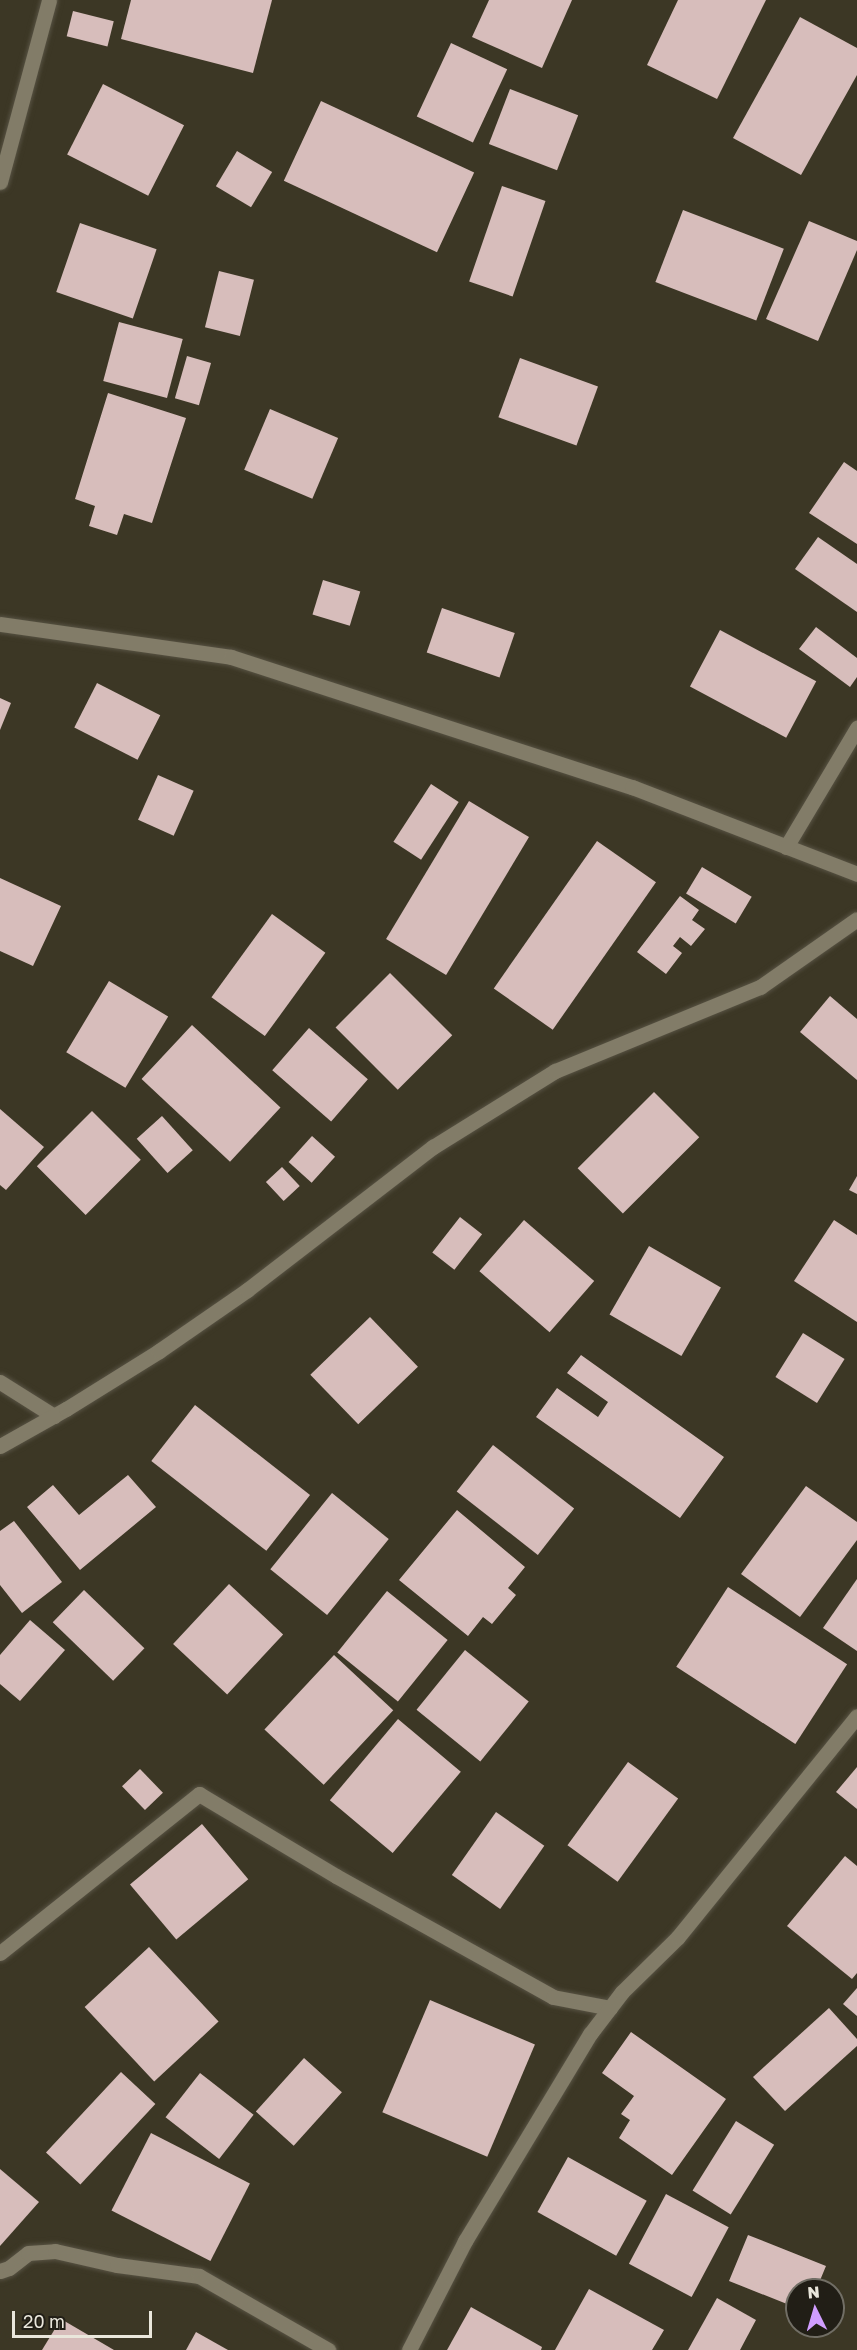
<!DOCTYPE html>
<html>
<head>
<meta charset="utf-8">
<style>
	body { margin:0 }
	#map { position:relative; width:857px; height:2350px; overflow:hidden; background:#3c3725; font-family:"Golos Text",sans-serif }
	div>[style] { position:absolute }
	.building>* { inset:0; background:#d7bdbb; transform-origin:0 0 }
	.roads { filter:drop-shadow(0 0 2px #575243) drop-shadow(0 0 2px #575243) }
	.minor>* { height:15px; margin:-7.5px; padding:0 7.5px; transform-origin:7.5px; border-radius:7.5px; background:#827c68 }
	span { translate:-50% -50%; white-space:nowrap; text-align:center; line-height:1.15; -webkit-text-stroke:6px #211e16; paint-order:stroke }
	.north { position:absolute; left:785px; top:2278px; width:60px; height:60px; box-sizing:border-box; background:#211e16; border:2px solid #716e65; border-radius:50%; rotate:355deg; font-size:16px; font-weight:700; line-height:24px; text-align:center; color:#eae7dc }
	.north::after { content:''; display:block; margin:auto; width:21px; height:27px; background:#d09dff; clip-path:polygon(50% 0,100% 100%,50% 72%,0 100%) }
	.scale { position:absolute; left:12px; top:2311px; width:140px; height:27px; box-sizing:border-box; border:3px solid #eae7dc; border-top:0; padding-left:8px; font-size:18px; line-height:21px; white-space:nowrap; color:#eae7dc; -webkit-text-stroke:4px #211e16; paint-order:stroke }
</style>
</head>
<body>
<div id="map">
	<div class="building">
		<i style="clip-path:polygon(131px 0,272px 0,253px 73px,121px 39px)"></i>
		<i style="clip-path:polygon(489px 0,572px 0,542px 68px,472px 37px)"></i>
		<i style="clip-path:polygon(678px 0,766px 0,717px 99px,647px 65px)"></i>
		<i style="left:73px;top:11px;width:42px;height:26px;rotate:14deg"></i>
		<i style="clip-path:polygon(800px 17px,857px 48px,857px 75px,801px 175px,733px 138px)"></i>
		<i style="left:451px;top:43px;width:62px;height:81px;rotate:25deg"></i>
		<i style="left:103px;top:84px;width:91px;height:79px;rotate:27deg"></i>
		<i style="left:510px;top:89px;width:73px;height:59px;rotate:21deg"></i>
		<i style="left:321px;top:101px;width:169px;height:88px;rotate:25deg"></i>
		<i style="left:237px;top:151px;width:41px;height:41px;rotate:31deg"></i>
		<i style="left:502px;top:186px;width:46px;height:101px;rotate:19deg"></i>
		<i style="left:683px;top:210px;width:108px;height:77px;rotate:21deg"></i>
		<i style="clip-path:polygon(809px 221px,857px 241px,857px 250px,818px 341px,766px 319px)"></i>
		<i style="left:80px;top:223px;width:81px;height:73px;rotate:19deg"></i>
		<i style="left:219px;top:271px;width:36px;height:58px;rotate:14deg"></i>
		<i style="left:119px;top:322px;width:66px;height:61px;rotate:15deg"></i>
		<i style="left:187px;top:356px;width:25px;height:44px;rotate:16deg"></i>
		<i style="left:520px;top:358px;width:83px;height:63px;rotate:20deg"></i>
		<i style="clip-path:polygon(108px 393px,186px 418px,152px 523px,124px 514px,117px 535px,89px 526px,95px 506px,75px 499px)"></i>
		<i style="left:270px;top:409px;width:74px;height:66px;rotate:23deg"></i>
		<i style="clip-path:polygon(844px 462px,857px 471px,857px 544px,809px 513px)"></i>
		<i style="clip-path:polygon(818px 537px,857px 564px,857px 612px,795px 569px)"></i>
		<i style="left:323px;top:580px;width:39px;height:36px;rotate:17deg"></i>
		<i style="left:442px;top:608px;width:77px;height:47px;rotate:19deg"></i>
		<i style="clip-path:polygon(816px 627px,857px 658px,857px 677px,850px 687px,799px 649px)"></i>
		<i style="left:720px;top:630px;width:109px;height:64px;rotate:28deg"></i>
		<i style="left:97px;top:683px;width:71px;height:50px;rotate:27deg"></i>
		<i style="clip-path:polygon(0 698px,11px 703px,0 730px)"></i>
		<i style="left:158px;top:775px;width:39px;height:49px;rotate:24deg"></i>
		<i style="left:431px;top:784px;width:33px;height:69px;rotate:33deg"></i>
		<i style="left:469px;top:801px;width:70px;height:161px;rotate:31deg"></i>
		<i style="left:597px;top:841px;width:72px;height:180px;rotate:35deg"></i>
		<i style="left:702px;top:867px;width:58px;height:31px;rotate:31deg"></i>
		<i style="clip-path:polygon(0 878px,61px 906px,33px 966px,0 951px)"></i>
		<i style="clip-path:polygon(680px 896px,699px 910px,692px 920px,705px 929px,691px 946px,680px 937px,673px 946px,682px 953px,666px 974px,637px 952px)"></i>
		<i style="left:272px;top:914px;width:66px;height:103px;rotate:36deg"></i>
		<i style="left:390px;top:973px;width:88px;height:77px;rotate:45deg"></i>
		<i style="left:109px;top:981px;width:69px;height:83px;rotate:31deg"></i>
		<i style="clip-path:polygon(830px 996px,857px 1019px,857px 1080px,800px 1032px)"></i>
		<i style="left:192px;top:1025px;width:121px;height:74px;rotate:43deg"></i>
		<i style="left:309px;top:1028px;width:78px;height:56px;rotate:41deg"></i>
		<i style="left:654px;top:1092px;width:64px;height:108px;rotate:45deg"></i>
		<i style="clip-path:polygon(0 1109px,44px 1147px,6px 1190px,0 1185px)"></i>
		<i style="left:92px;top:1111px;width:69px;height:78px;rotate:45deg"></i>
		<i style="left:162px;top:1116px;width:46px;height:34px;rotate:48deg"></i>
		<i style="left:312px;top:1136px;width:31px;height:35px;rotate:42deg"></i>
		<i style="left:282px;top:1167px;width:26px;height:22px;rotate:47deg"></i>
		<i style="clip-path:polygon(857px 1176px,857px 1194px,849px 1190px)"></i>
		<i style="left:460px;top:1217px;width:28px;height:45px;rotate:38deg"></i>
		<i style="left:524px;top:1220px;width:93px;height:68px;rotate:41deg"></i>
		<i style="clip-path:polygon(834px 1220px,857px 1235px,857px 1322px,794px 1281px)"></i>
		<i style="left:649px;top:1246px;width:83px;height:79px;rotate:30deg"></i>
		<i style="left:370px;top:1317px;width:69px;height:83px;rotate:46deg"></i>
		<i style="left:803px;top:1333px;width:49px;height:52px;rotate:32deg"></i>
		<i style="clip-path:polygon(581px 1355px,724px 1457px,680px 1518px,536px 1417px,557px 1388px,598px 1417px,608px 1402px,567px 1373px)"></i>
		<i style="left:195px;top:1405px;width:146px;height:71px;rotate:38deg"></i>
		<i style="left:493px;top:1445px;width:103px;height:59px;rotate:38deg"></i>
		<i style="clip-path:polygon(128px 1475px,156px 1507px,80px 1570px,27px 1507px,53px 1485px,79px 1515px)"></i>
		<i style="clip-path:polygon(806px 1486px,857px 1522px,857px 1540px,800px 1617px,741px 1574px)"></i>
		<i style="left:332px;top:1493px;width:73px;height:98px;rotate:39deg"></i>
		<i style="clip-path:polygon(457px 1510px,525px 1567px,508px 1588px,516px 1595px,492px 1624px,483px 1617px,468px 1636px,399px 1580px)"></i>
		<i style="clip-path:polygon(14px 1521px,62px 1582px,22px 1613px,0 1585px,0 1531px)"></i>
		<i style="clip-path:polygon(857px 1579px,857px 1651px,823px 1628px)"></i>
		<i style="left:229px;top:1584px;width:74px;height:82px;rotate:43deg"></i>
		<i style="left:728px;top:1587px;width:142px;height:95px;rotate:33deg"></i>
		<i style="left:84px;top:1590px;width:84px;height:45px;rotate:44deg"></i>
		<i style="left:387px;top:1591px;width:78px;height:79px;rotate:39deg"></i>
		<i style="clip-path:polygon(30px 1620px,65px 1650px,20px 1701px,0 1684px,0 1655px)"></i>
		<i style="left:465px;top:1650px;width:82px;height:77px;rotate:39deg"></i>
		<i style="left:334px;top:1655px;width:81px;height:102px;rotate:43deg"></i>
		<i style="left:398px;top:1719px;width:82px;height:106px;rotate:40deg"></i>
		<i style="left:628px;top:1762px;width:62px;height:103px;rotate:36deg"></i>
		<i style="clip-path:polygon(857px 1767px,857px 1809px,836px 1792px)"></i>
		<i style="left:140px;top:1769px;width:33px;height:25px;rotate:46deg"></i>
		<i style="left:496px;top:1812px;width:59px;height:77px;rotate:35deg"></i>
		<i style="left:202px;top:1824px;width:72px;height:94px;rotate:50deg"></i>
		<i style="clip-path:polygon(845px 1856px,857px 1866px,857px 1973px,852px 1979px,787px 1926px)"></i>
		<i style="left:149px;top:1947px;width:102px;height:88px;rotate:47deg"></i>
		<i style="clip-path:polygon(857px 1988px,857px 2016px,843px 2004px)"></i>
		<i style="left:430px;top:2000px;width:114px;height:122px;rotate:23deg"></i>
		<i style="clip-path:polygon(829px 2008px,857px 2039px,857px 2046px,785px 2111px,753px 2077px)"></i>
		<i style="clip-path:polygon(631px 2032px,726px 2099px,672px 2175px,619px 2138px,630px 2120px,621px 2114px,634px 2096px,602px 2073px)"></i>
		<i style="left:304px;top:2058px;width:51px;height:72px;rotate:42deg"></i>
		<i style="left:121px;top:2072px;width:47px;height:110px;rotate:43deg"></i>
		<i style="left:200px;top:2073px;width:68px;height:56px;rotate:38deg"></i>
		<i style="left:736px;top:2121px;width:45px;height:82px;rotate:32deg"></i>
		<i style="left:151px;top:2133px;width:111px;height:87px;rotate:27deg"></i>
		<i style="left:568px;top:2157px;width:90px;height:63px;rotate:29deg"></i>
		<i style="clip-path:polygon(0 2169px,39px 2202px,0 2246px)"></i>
		<i style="left:666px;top:2194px;width:71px;height:79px;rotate:28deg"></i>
		<i style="clip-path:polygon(748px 2235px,826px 2266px,816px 2290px,797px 2290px,797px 2308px,729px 2281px)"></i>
		<i style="clip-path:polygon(589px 2289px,664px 2330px,652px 2350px,555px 2350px)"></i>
		<i style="clip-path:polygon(717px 2298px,756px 2320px,740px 2350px,688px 2350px)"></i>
		<i style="clip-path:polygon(471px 2307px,542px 2347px,541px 2350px,447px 2350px)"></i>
		<i style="clip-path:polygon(61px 2319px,114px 2350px,42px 2350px)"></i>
		<i style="clip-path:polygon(196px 2332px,228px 2350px,186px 2350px)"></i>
	</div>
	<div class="roads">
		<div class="minor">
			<i style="left:0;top:182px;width:188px;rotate:-74.9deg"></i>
			<i style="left:0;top:624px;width:233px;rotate:8.1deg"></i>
			<i style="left:231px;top:657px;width:422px;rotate:18deg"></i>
			<i style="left:632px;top:787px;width:241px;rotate:21.1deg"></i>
			<i style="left:786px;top:847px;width:139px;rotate:-59.2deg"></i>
			<i style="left:0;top:1382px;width:64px;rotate:32.2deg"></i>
			<i style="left:0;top:1446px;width:76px;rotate:-29.3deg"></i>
			<i style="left:66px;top:1409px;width:110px;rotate:-31.9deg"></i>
			<i style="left:159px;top:1351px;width:107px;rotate:-34.7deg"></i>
			<i style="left:247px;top:1290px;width:235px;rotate:-37.6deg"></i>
			<i style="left:433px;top:1147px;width:144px;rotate:-31.9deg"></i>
			<i style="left:555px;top:1071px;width:222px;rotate:-22.3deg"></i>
			<i style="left:760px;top:987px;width:118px;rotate:-35deg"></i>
			<i style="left:0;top:1953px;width:255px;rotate:-38.6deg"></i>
			<i style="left:199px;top:1794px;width:160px;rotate:30.9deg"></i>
			<i style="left:336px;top:1876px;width:248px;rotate:29.1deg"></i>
			<i style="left:553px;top:1997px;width:58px;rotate:10.9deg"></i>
			<i style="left:0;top:2271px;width:9px;rotate:-18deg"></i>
			<i style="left:9px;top:2268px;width:24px;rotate:-38deg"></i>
			<i style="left:28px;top:2253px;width:27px;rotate:-4deg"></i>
			<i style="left:55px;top:2251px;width:64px;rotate:12.7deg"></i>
			<i style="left:117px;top:2265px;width:83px;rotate:7.6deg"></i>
			<i style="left:199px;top:2276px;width:149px;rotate:29.8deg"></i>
			<i style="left:409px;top:2350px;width:123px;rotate:-62.8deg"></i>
			<i style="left:465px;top:2241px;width:242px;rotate:-58.9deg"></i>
			<i style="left:590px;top:2034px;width:53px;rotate:-52.7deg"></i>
			<i style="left:622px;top:1992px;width:78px;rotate:-44.5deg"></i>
			<i style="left:678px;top:1937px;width:284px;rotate:-51deg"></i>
		</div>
	</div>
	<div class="north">N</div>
	<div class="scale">20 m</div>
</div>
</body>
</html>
